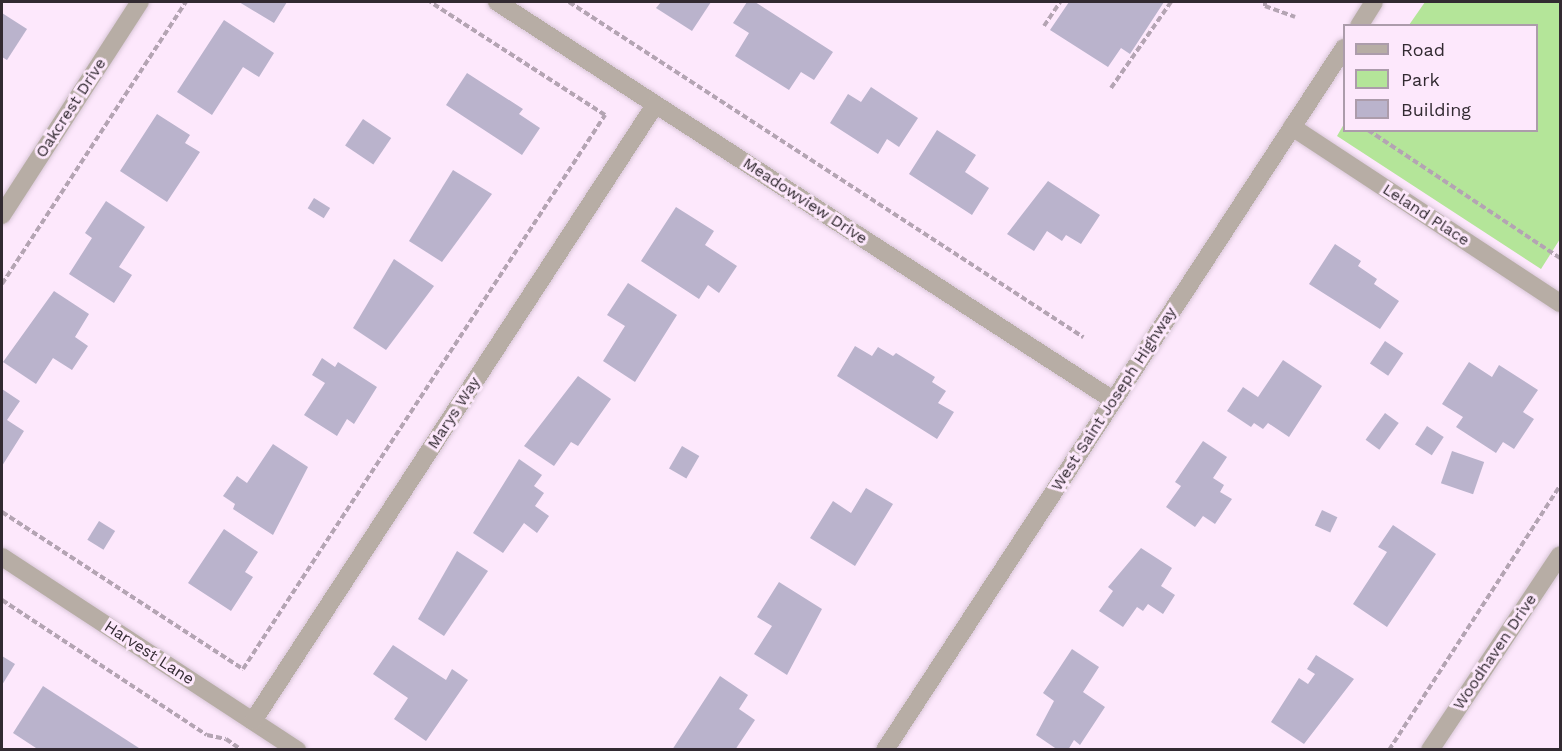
<!DOCTYPE html>
<html>
<head>
<meta charset="utf-8">
<style>
	body { margin:0 }
	#map { position:relative; width:1562px; height:751px; overflow:hidden; background:#fde8fc; font-family:"Work Sans",sans-serif }
	div>[style] { position:absolute }
	.green>* { inset:0; background:#b4e599 }
	.building>* { inset:0; background:#bab3cc; transform-origin:0 0 }
	.path>* { height:4px; margin-top:-2px; transform-origin:0; background:repeating-linear-gradient(90deg,#b4a4b3 0 6px,transparent 0 9px) }
	.roads { filter:drop-shadow(0 0 2px #d8c6d7) drop-shadow(0 0 2px #d8c6d7) }
	.minor>* { height:18px; margin:-9px; padding:0 9px; transform-origin:9px; border-radius:9px; background:#b7ada5 }
	span { translate:-50% -50%; white-space:nowrap; text-align:center; line-height:1.15; -webkit-text-stroke:6px #fde8fc; paint-order:stroke }
	.street-label { font-size:16px; color:#322a31 }
	.frame { position:absolute; inset:0; border:3px solid #322a31; pointer-events:none }
	.legend { position:absolute; left:1343px; top:24px; width:195px; height:108px; box-sizing:border-box; background:#fde8fc; border:2px solid #ac9cab; margin:0; padding:8px 10px; list-style:none; font-size:18px; color:#322a31 }
	.legend li { display:flex; align-items:center; gap:12px; height:30px }
	.legend b { width:30px; border:2px solid #ac9cab }
</style>
</head>
<body>
<div id="map">
	<div class="green">
		<i style="clip-path:polygon(1425px 2px,1560px 2px,1560px 239px,1541px 269px,1337px 136px,1344px 124px,1344px 130px,1536px 130px,1536px 26px,1409px 25px)"></i>
	</div>
	<div class="building">
		<i style="clip-path:polygon(239px 2px,292px 2px,287px 2px,274px 23px)"></i>
		<i style="clip-path:polygon(661px 2px,711px 2px,692px 31px,656px 8px)"></i>
		<i style="clip-path:polygon(747px 2px,755px 2px,833px 52px,814px 80px,801px 72px,789px 90px,735px 56px,749px 33px,733px 23px)"></i>
		<i style="clip-path:polygon(1069px 2px,1164px 2px,1130px 54px,1121px 48px,1108px 67px,1050px 30px)"></i>
		<i style="clip-path:polygon(2px 13px,27px 29px,7px 60px,2px 57px)"></i>
		<i style="clip-path:polygon(224px 20px,274px 53px,259px 77px,243px 67px,212px 115px,177px 92px)"></i>
		<i style="clip-path:polygon(467px 73px,523px 109px,519px 114px,540px 128px,522px 155px,446px 105px)"></i>
		<i style="clip-path:polygon(871px 87px,918px 118px,899px 147px,887px 139px,878px 154px,830px 123px,848px 94px,861px 102px)"></i>
		<i style="clip-path:polygon(157px 114px,190px 135px,185px 143px,200px 152px,167px 202px,120px 171px)"></i>
		<i style="left:363px;top:119px;width:34px;height:32px;rotate:34deg"></i>
		<i style="clip-path:polygon(937px 130px,976px 155px,965px 172px,989px 188px,972px 215px,909px 174px)"></i>
		<i style="clip-path:polygon(453px 170px,492px 194px,442px 262px,409px 241px)"></i>
		<i style="clip-path:polygon(1048px 181px,1100px 215px,1081px 244px,1066px 235px,1062px 241px,1047px 231px,1034px 251px,1007px 234px)"></i>
		<i style="left:314px;top:198px;width:19px;height:12px;rotate:32deg"></i>
		<i style="clip-path:polygon(106px 201px,145px 227px,119px 267px,132px 275px,114px 303px,69px 274px,92px 238px,85px 233px)"></i>
		<i style="clip-path:polygon(676px 207px,714px 231px,705px 245px,737px 266px,719px 293px,708px 285px,699px 299px,641px 261px)"></i>
		<i style="clip-path:polygon(1335px 244px,1361px 261px,1358px 266px,1377px 279px,1374px 284px,1399px 301px,1380px 329px,1309px 284px)"></i>
		<i style="clip-path:polygon(394px 259px,434px 286px,386px 350px,353px 328px)"></i>
		<i style="clip-path:polygon(628px 283px,677px 315px,635px 382px,603px 361px,625px 326px,607px 315px)"></i>
		<i style="clip-path:polygon(54px 291px,89px 314px,75px 337px,88px 346px,72px 370px,53px 358px,36px 384px,3px 362px)"></i>
		<i style="left:1385px;top:341px;width:22px;height:27px;rotate:34deg"></i>
		<i style="clip-path:polygon(855px 346px,872px 356px,878px 347px,893px 356px,896px 353px,935px 377px,932px 382px,946px 391px,938px 403px,954px 412px,937px 439px,837px 376px)"></i>
		<i style="clip-path:polygon(322px 358px,335px 367px,338px 362px,377px 387px,354px 424px,347px 419px,337px 436px,304px 415px,325px 383px,312px 375px)"></i>
		<i style="clip-path:polygon(1283px 360px,1322px 386px,1289px 437px,1268px 423px,1263px 429px,1254px 423px,1251px 427px,1227px 411px,1243px 387px,1258px 397px)"></i>
		<i style="clip-path:polygon(1469px 362px,1492px 377px,1499px 365px,1538px 390px,1523px 412px,1534px 419px,1514px 449px,1503px 442px,1496px 453px,1456px 427px,1463px 417px,1442px 404px)"></i>
		<i style="clip-path:polygon(578px 376px,611px 399px,578px 446px,571px 442px,554px 466px,524px 446px)"></i>
		<i style="clip-path:polygon(2px 389px,20px 401px,7px 420px,24px 431px,2px 466px)"></i>
		<i style="left:1385px;top:413px;width:17px;height:33px;rotate:36deg"></i>
		<i style="left:1427px;top:426px;width:20px;height:22px;rotate:33deg"></i>
		<i style="clip-path:polygon(1203px 441px,1227px 457px,1213px 478px,1224px 485px,1220px 492px,1232px 499px,1215px 524px,1203px 516px,1195px 527px,1166px 507px,1181px 486px,1175px 482px)"></i>
		<i style="clip-path:polygon(273px 444px,308px 467px,273px 535px,233px 509px,235px 504px,223px 496px,237px 476px,247px 483px)"></i>
		<i style="left:682px;top:446px;width:20px;height:26px;rotate:30deg"></i>
		<i style="left:1452px;top:451px;width:34px;height:34px;rotate:19deg"></i>
		<i style="clip-path:polygon(519px 459px,542px 475px,534px 486px,544px 493px,535px 506px,549px 516px,537px 533px,524px 523px,503px 553px,473px 533px)"></i>
		<i style="clip-path:polygon(866px 488px,893px 504px,855px 566px,810px 538px,833px 501px,851px 513px)"></i>
		<i style="left:1322px;top:510px;width:17px;height:17px;rotate:25deg"></i>
		<i style="left:99px;top:521px;width:19px;height:22px;rotate:32deg"></i>
		<i style="clip-path:polygon(1393px 525px,1436px 554px,1387px 627px,1353px 604px,1387px 552px,1378px 547px)"></i>
		<i style="clip-path:polygon(224px 529px,258px 552px,245px 572px,253px 577px,231px 611px,188px 583px)"></i>
		<i style="clip-path:polygon(1141px 548px,1172px 568px,1161px 586px,1175px 595px,1163px 614px,1148px 604px,1143px 611px,1137px 607px,1123px 627px,1099px 611px,1113px 591px,1108px 587px)"></i>
		<i style="clip-path:polygon(457px 551px,488px 571px,444px 636px,418px 619px)"></i>
		<i style="clip-path:polygon(779px 582px,822px 609px,787px 675px,754px 654px,772px 626px,757px 617px)"></i>
		<i style="clip-path:polygon(393px 645px,446px 680px,452px 669px,468px 680px,426px 741px,394px 719px,408px 698px,373px 674px)"></i>
		<i style="clip-path:polygon(1072px 649px,1099px 667px,1083px 692px,1105px 707px,1080px 745px,1074px 740px,1068px 750px,1058px 750px,1036px 735px,1054px 701px,1043px 693px)"></i>
		<i style="clip-path:polygon(1316px 655px,1354px 679px,1304px 744px,1271px 722px,1299px 678px,1308px 684px,1315px 674px,1307px 669px)"></i>
		<i style="clip-path:polygon(2px 656px,15px 664px,2px 685px)"></i>
		<i style="clip-path:polygon(720px 676px,748px 695px,739px 709px,755px 720px,735px 750px,672px 750px)"></i>
		<i style="clip-path:polygon(43px 686px,142px 750px,39px 750px,13px 733px)"></i>
	</div>
	<div class="path">
		<i style="left:569px;top:2px;width:614px;rotate:33.09deg"></i>
		<i style="left:1265px;top:2px;width:4px;rotate:90deg"></i>
		<i style="left:1265px;top:6px;width:32px;rotate:20deg"></i>
		<i style="left:1044px;top:26px;width:29px;rotate:-56deg"></i>
		<i style="left:1111px;top:88px;width:105px;rotate:-55.1deg"></i>
		<i style="left:1368px;top:130px;width:231px;rotate:33.7deg"></i>
		<i style="left:2px;top:284px;width:337px;rotate:-56.9deg"></i>
		<i style="left:2px;top:512px;width:288px;rotate:33.1deg"></i>
		<i style="left:243px;top:669px;width:662px;rotate:-56.84deg"></i>
		<i style="left:605px;top:115px;width:208px;rotate:-147.1deg"></i>
		<i style="left:2px;top:600px;width:245px;rotate:33.4deg"></i>
		<i style="left:207px;top:735px;width:19px;rotate:12deg"></i>
		<i style="left:226px;top:739px;width:19px;rotate:35deg"></i>
		<i style="left:1389px;top:750px;width:315px;rotate:-57.1deg"></i>
	</div>
	<div class="roads">
		<div class="minor">
			<i style="left:497px;top:2px;width:733px;rotate:32.87deg"></i>
			<i style="left:1359px;top:26px;width:28px;rotate:-58deg"></i>
			<i style="left:1292px;top:127px;width:321px;rotate:33.3deg"></i>
			<i style="left:2px;top:215px;width:254px;rotate:-57.1deg"></i>
			<i style="left:2px;top:557px;width:353px;rotate:33.2deg"></i>
			<i style="left:253px;top:721px;width:736px;rotate:-56.87deg"></i>
			<i style="left:885px;top:750px;width:839px;rotate:-56.82deg"></i>
			<i style="left:1430px;top:750px;width:234px;rotate:-56.3deg"></i>
		</div>
	</div>
	<div class="street-label">
		<span style="left:71px;top:108px;rotate:-57deg">Oakcrest Drive</span>
		<span style="left:805px;top:201px;rotate:33deg">Meadowview Drive</span>
		<span style="left:1426px;top:215px;rotate:33deg">Leland Place</span>
		<span style="left:1114px;top:399px;rotate:-57deg">West Saint Joseph Highway</span>
		<span style="left:454px;top:413px;rotate:-57deg">Marys Way</span>
		<span style="left:1495px;top:652px;rotate:-56deg">Woodhaven Drive</span>
		<span style="left:149px;top:653px;rotate:33deg">Harvest Lane</span>
	</div>
	<div class="frame"></div>
	<ul class="legend">
	<li><b style="height:8px;background:#b7ada5"></b>Road</li>
	<li><b style="height:16px;background:#b4e599"></b>Park</li>
	<li><b style="height:16px;background:#bab3cc"></b>Building</li>
	</ul>
</div>
</body>
</html>
